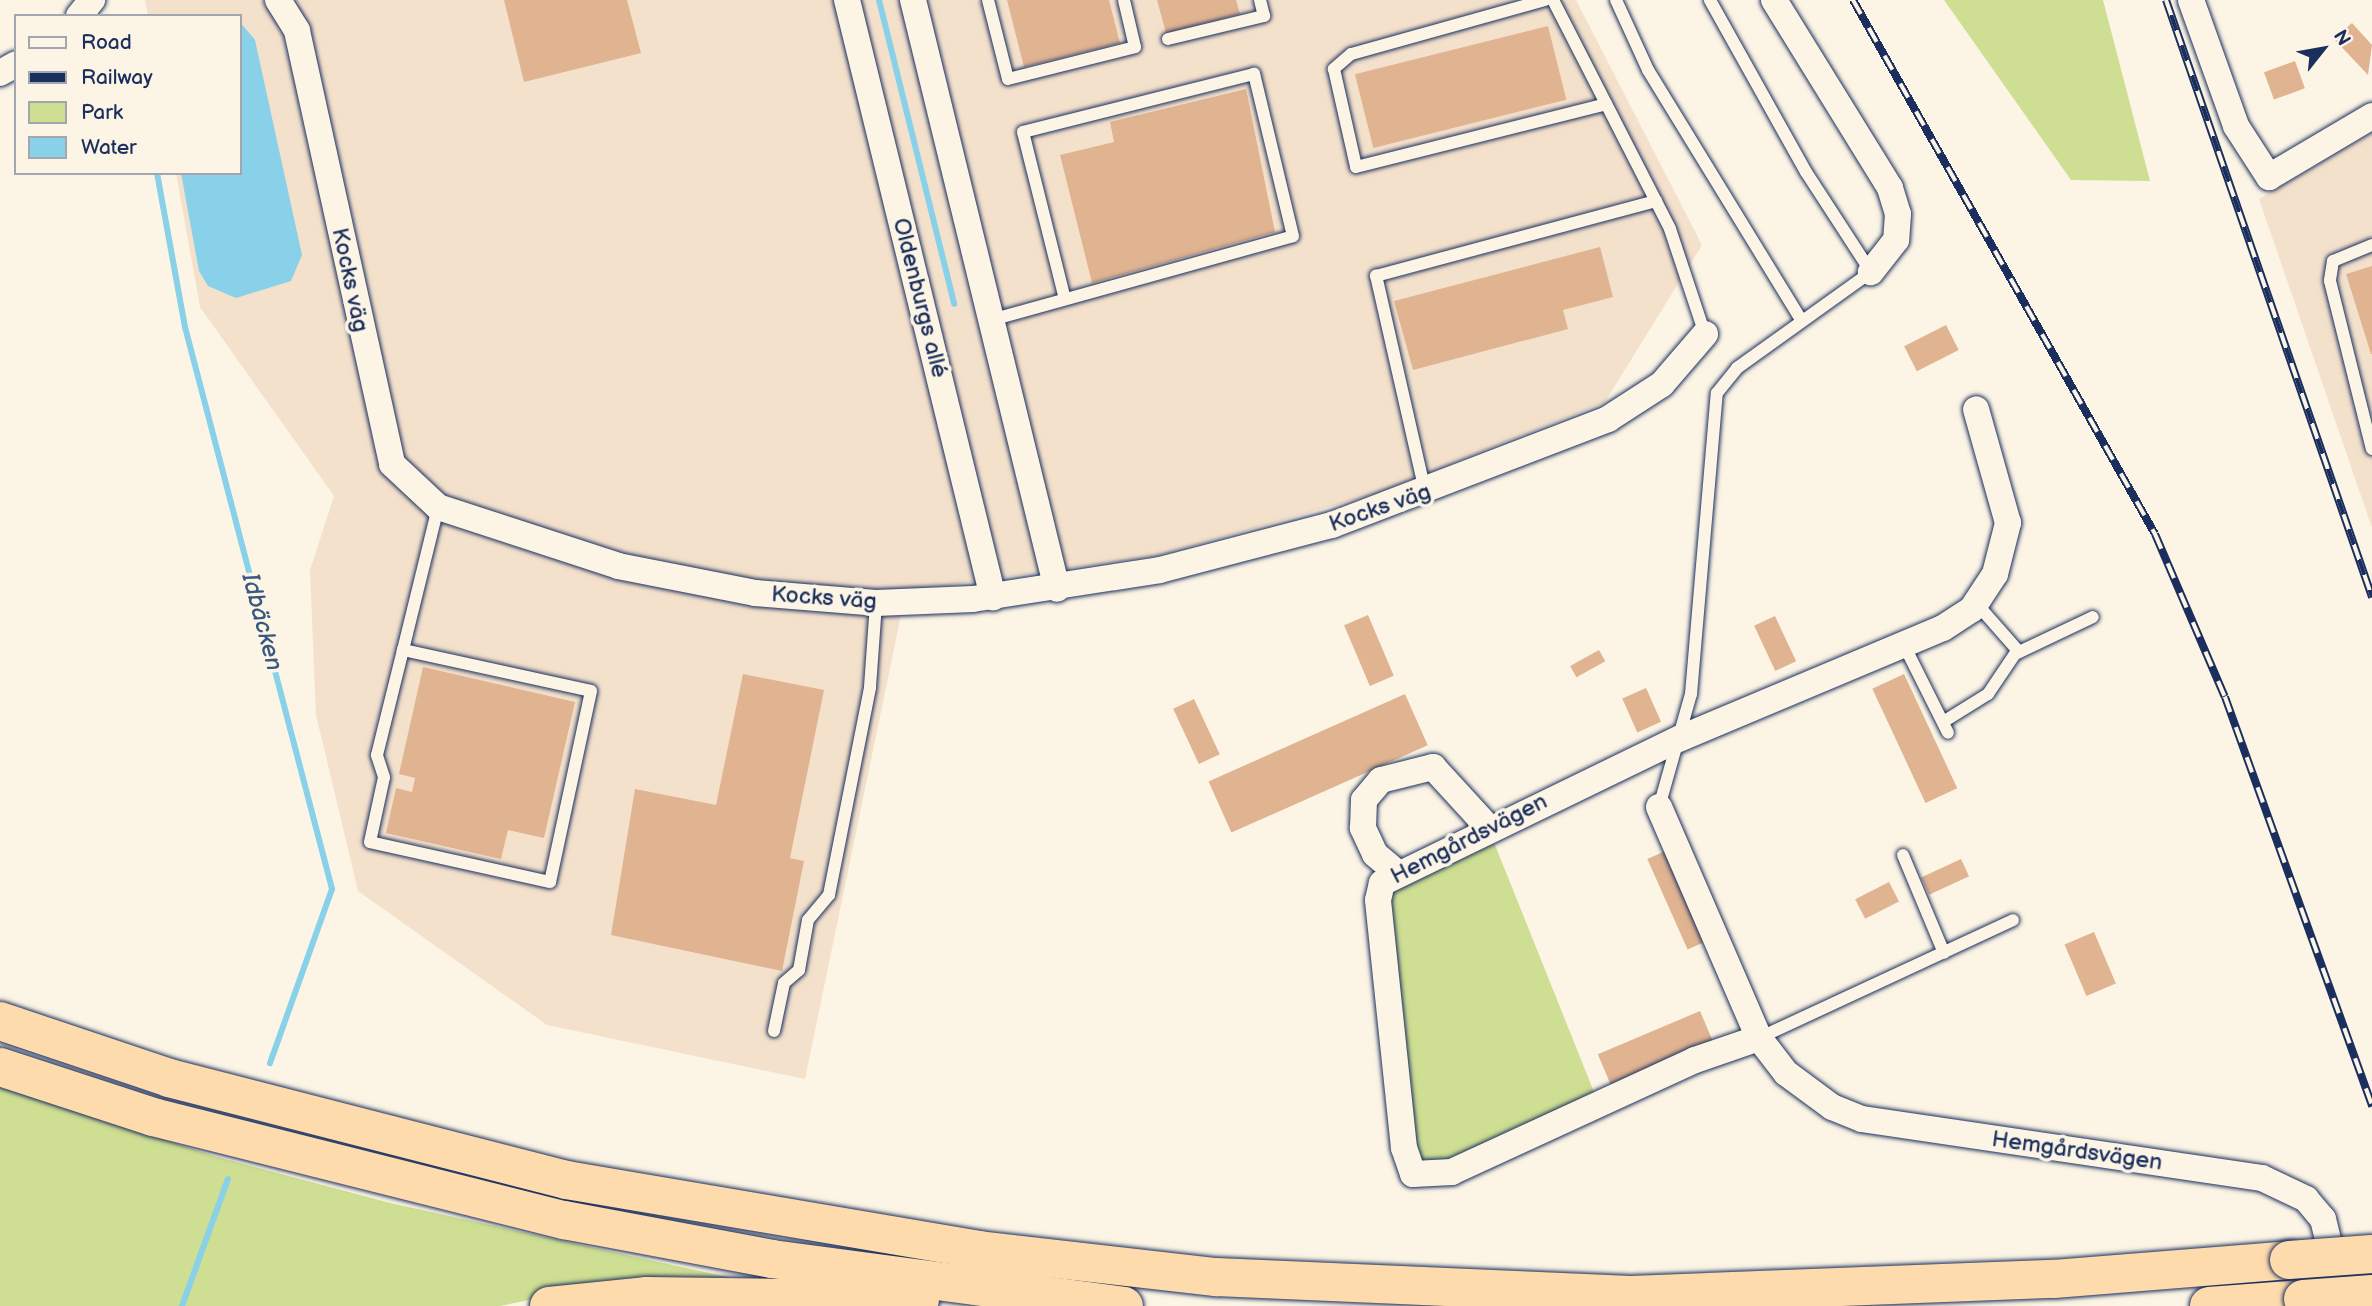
<!DOCTYPE html>
<html>
<head>
<meta charset="utf-8">
<style>
	body { margin:0 }
	#map { position:relative; width:2372px; height:1306px; overflow:hidden; background:#fcf5e5; font-family:"Balsamiq Sans",sans-serif }
	div>[style] { position:absolute }
	.built>* { inset:0; background:#f4e1cc }
	.green>* { inset:0; background:#cede92 }
	.water>* { inset:0; background:#88d1e9 }
	.stream>* { height:6px; margin:-3px; padding:0 3px; transform-origin:3px; border-radius:3px; background:#88d1e9 }
	.building>* { inset:0; background:#e0b391; transform-origin:0 0 }
	.roads { filter:drop-shadow(0 0 2px #1b2f5e) drop-shadow(0 0 2px #1b2f5e) }
	.service>* { height:12px; margin:-6px; padding:0 6px; transform-origin:6px; border-radius:6px; background:#fcf5e5 }
	.minor>* { height:26px; margin:-13px; padding:0 13px; transform-origin:13px; border-radius:13px; background:#fcf5e5 }
	.motorway>* { height:38px; margin:-19px; padding:0 19px; transform-origin:19px; border-radius:19px; background:#fedbac }
	.rail>* { height:8px; margin-top:-4px; transform-origin:0; background:repeating-linear-gradient(90deg,#fcf5e5 0 16px,#1b2f5e 0 32px); box-sizing:border-box; border-block:2px solid #1b2f5e }
	.bridges { filter:drop-shadow(0 0 2px #1b2f5e) drop-shadow(0 0 2px #1b2f5e) }
	.motorway-bridge>* { height:38px; margin:-19px; padding:0 19px; transform-origin:19px; border-radius:19px; background:#fedbac }
	span { translate:-50% -50%; white-space:nowrap; text-align:center; line-height:1.15; -webkit-text-stroke:7px #fcf5e5; paint-order:stroke }
	.street-label { font-size:23px; color:#1b2f5e }
	.water-label { font-size:24px; color:#365881; font-style:italic }
	.legend { position:absolute; left:14px; top:14px; width:228px; height:161px; box-sizing:border-box; background:#fcf5e5; border:2px solid #a2a6af; margin:0; padding:9px 12px; list-style:none; font-size:21px; color:#1b2f5e }
	.legend li { display:flex; align-items:center; gap:14px; height:35px }
	.legend b { width:35px; border:2px solid #a2a6af }
	.north { position:absolute; left:2288px; top:14px; width:70px; height:70px; -webkit-text-stroke:5px #fcf5e5; paint-order:stroke; rotate:59deg; font-size:19px; font-weight:700; line-height:28px; text-align:center; color:#1b2f5e }
	.north::after { content:''; display:block; margin:auto; width:24px; height:32px; background:#1b2f5e; clip-path:polygon(50% 0,100% 100%,50% 72%,0 100%) }
</style>
</head>
<body>
<div id="map">
	<div class="built">
		<i style="clip-path:polygon(145px 0,1576px 0,1702px 245px,1605px 402px,1375px 494px,1156px 556px,906px 591px,805px 1079px,547px 1025px,358px 891px,316px 715px,310px 570px,334px 496px,200px 307px,176px 173px,240px 173px,240px 16px,148px 16px)"></i>
		<i style="clip-path:polygon(2372px 133px,2372px 528px,2259px 199px)"></i>
	</div>
	<div class="green">
		<i style="clip-path:polygon(1944px 0,2103px 0,2150px 181px,2071px 180px)"></i>
		<i style="clip-path:polygon(1491px 835px,1598px 1102px,1479px 1158px,1412px 1166px,1383px 902px,1391px 881px)"></i>
		<i style="clip-path:polygon(0 1086px,214px 1156px,390px 1203px,759px 1284px,593px 1287px,500px 1306px,0 1306px)"></i>
	</div>
	<div class="water">
		<i style="clip-path:polygon(240px 22px,255px 40px,302px 255px,291px 281px,236px 298px,208px 286px,199px 271px,181px 173px,240px 173px)"></i>
	</div>
	<div class="stream">
		<i style="left:879px;top:0;width:313px;rotate:76.1deg"></i>
		<i style="left:157px;top:173px;width:157px;rotate:79.7deg"></i>
		<i style="left:185px;top:327px;width:581px;rotate:75.34deg"></i>
		<i style="left:332px;top:889px;width:185px;rotate:109.6deg"></i>
		<i style="left:182px;top:1306px;width:135px;rotate:-70.1deg"></i>
	</div>
	<div class="building">
		<i style="clip-path:polygon(504px 0,627px 0,641px 53px,524px 82px)"></i>
		<i style="clip-path:polygon(1007px 0,1109px 0,1120px 43px,1024px 67px)"></i>
		<i style="clip-path:polygon(1157px 0,1236px 0,1240px 14px,1166px 33px)"></i>
		<i style="clip-path:polygon(2352px 23px,2372px 45px,2368px 75px,2334px 39px)"></i>
		<i style="left:1548px;top:26px;width:76px;height:199px;rotate:76deg"></i>
		<i style="left:2295px;top:61px;width:29px;height:33px;rotate:70deg"></i>
		<i style="clip-path:polygon(1246px 89px,1275px 232px,1092px 283px,1060px 155px,1114px 142px,1110px 122px)"></i>
		<i style="clip-path:polygon(1600px 247px,1613px 297px,1563px 310px,1568px 329px,1413px 370px,1394px 301px)"></i>
		<i style="clip-path:polygon(2372px 266px,2372px 354px,2371px 354px,2346px 274px)"></i>
		<i style="left:1946px;top:325px;width:28px;height:47px;rotate:63deg"></i>
		<i style="left:1368px;top:615px;width:66px;height:26px;rotate:67deg"></i>
		<i style="left:1775px;top:616px;width:50px;height:23px;rotate:65deg"></i>
		<i style="left:1599px;top:650px;width:13px;height:33px;rotate:61deg"></i>
		<i style="clip-path:polygon(423px 667px,575px 702px,544px 838px,508px 830px,501px 859px,386px 833px,396px 788px,412px 792px,415px 778px,399px 774px)"></i>
		<i style="clip-path:polygon(743px 674px,824px 690px,790px 858px,804px 861px,782px 971px,611px 935px,635px 789px,716px 805px)"></i>
		<i style="left:1904px;top:674px;width:126px;height:35px;rotate:65deg"></i>
		<i style="left:1646px;top:688px;width:37px;height:26px;rotate:66deg"></i>
		<i style="left:1405px;top:694px;width:56px;height:215px;rotate:66deg"></i>
		<i style="left:1194px;top:699px;width:61px;height:23px;rotate:65deg"></i>
		<i style="left:1672px;top:848px;width:99px;height:27px;rotate:66deg"></i>
		<i style="left:1961px;top:859px;width:19px;height:44px;rotate:65deg"></i>
		<i style="left:1889px;top:882px;width:22px;height:38px;rotate:63deg"></i>
		<i style="left:2094px;top:932px;width:56px;height:32px;rotate:67deg"></i>
		<i style="left:1700px;top:1011px;width:36px;height:111px;rotate:67deg"></i>
	</div>
	<div class="roads">
		<div class="service">
			<i style="left:988px;top:0;width:81px;rotate:75.8deg"></i>
			<i style="left:1008px;top:79px;width:131px;rotate:-14.1deg"></i>
			<i style="left:1135px;top:47px;width:48px;rotate:-103.2deg"></i>
			<i style="left:1545px;top:0;width:201px;rotate:164.4deg"></i>
			<i style="left:1351px;top:54px;width:23px;rotate:139deg"></i>
			<i style="left:1334px;top:69px;width:100px;rotate:77.3deg"></i>
			<i style="left:1356px;top:167px;width:258px;rotate:-14.1deg"></i>
			<i style="left:1553px;top:0;width:257px;rotate:62.9deg"></i>
			<i style="left:1670px;top:229px;width:111px;rotate:71.6deg"></i>
			<i style="left:1616px;top:0;width:77px;rotate:65.4deg"></i>
			<i style="left:1648px;top:70px;width:294px;rotate:58.5deg"></i>
			<i style="left:1168px;top:39px;width:99px;rotate:-13.5deg"></i>
			<i style="left:1264px;top:16px;width:16px;rotate:-104deg"></i>
			<i style="left:2372px;top:245px;width:42px;rotate:157.7deg"></i>
			<i style="left:2333px;top:261px;width:20px;rotate:99deg"></i>
			<i style="left:2330px;top:281px;width:173px;rotate:76deg"></i>
			<i style="left:991px;top:320px;width:313px;rotate:-15.5deg"></i>
			<i style="left:1293px;top:236px;width:167px;rotate:-103.5deg"></i>
			<i style="left:1254px;top:74px;width:238px;rotate:165.9deg"></i>
			<i style="left:1023px;top:132px;width:172px;rotate:75.9deg"></i>
			<i style="left:1425px;top:491px;width:221px;rotate:-102.8deg"></i>
			<i style="left:1376px;top:276px;width:290px;rotate:-15deg"></i>
			<i style="left:1976px;top:603px;width:65px;rotate:48.7deg"></i>
			<i style="left:1904px;top:645px;width:98px;rotate:63.4deg"></i>
			<i style="left:403px;top:650px;width:192px;rotate:12.3deg"></i>
			<i style="left:591px;top:691px;width:195px;rotate:102.1deg"></i>
			<i style="left:550px;top:882px;width:184px;rotate:-167.5deg"></i>
			<i style="left:370px;top:842px;width:66px;rotate:-77.8deg"></i>
			<i style="left:384px;top:777px;width:23px;rotate:-108deg"></i>
			<i style="left:377px;top:755px;width:108px;rotate:-76.1deg"></i>
			<i style="left:403px;top:650px;width:147px;rotate:-76.2deg"></i>
			<i style="left:1943px;top:722px;width:53px;rotate:-31.9deg"></i>
			<i style="left:1988px;top:694px;width:48px;rotate:-56deg"></i>
			<i style="left:2015px;top:654px;width:86px;rotate:-25.4deg"></i>
			<i style="left:1659px;top:807px;width:117px;rotate:-74.2deg"></i>
			<i style="left:1691px;top:694px;width:302px;rotate:-85.1deg"></i>
			<i style="left:1717px;top:393px;width:32px;rotate:-51deg"></i>
			<i style="left:1737px;top:368px;width:165px;rotate:-35.6deg"></i>
			<i style="left:1871px;top:272px;width:119px;rotate:-123deg"></i>
			<i style="left:1806px;top:172px;width:197px;rotate:-119.2deg"></i>
			<i style="left:1903px;top:855px;width:106px;rotate:67.3deg"></i>
			<i style="left:774px;top:1031px;width:49px;rotate:-78.2deg"></i>
			<i style="left:784px;top:983px;width:20px;rotate:-41deg"></i>
			<i style="left:799px;top:970px;width:51px;rotate:-79.8deg"></i>
			<i style="left:808px;top:920px;width:33px;rotate:-50deg"></i>
			<i style="left:829px;top:895px;width:212px;rotate:-78.8deg"></i>
			<i style="left:870px;top:687px;width:84px;rotate:-85.9deg"></i>
			<i style="left:1759px;top:1038px;width:280px;rotate:-24.9deg"></i>
		</div>
		<div class="minor">
			<i style="left:278px;top:0;width:36px;rotate:58deg"></i>
			<i style="left:297px;top:31px;width:443px;rotate:77.6deg"></i>
			<i style="left:392px;top:464px;width:63px;rotate:43.1deg"></i>
			<i style="left:438px;top:507px;width:189px;rotate:18.1deg"></i>
			<i style="left:618px;top:566px;width:140px;rotate:11.1deg"></i>
			<i style="left:755px;top:593px;width:121px;rotate:4.7deg"></i>
			<i style="left:876px;top:603px;width:97px;rotate:-2.4deg"></i>
			<i style="left:973px;top:599px;width:189px;rotate:-8.8deg"></i>
			<i style="left:1160px;top:570px;width:178px;rotate:-14.7deg"></i>
			<i style="left:1332px;top:525px;width:296px;rotate:-21deg"></i>
			<i style="left:1608px;top:419px;width:64px;rotate:-32.9deg"></i>
			<i style="left:1662px;top:384px;width:66px;rotate:-49.3deg"></i>
			<i style="left:847px;top:0;width:615px;rotate:76.26deg"></i>
			<i style="left:913px;top:0;width:606px;rotate:76.26deg"></i>
			<i style="left:1774px;top:0;width:221px;rotate:58.3deg"></i>
			<i style="left:1890px;top:188px;width:27px;rotate:73deg"></i>
			<i style="left:1898px;top:214px;width:26px;rotate:94deg"></i>
			<i style="left:1896px;top:240px;width:41px;rotate:128deg"></i>
			<i style="left:2191px;top:0;width:134px;rotate:70.3deg"></i>
			<i style="left:2236px;top:126px;width:61px;rotate:57.1deg"></i>
			<i style="left:2269px;top:177px;width:120px;rotate:-30.6deg"></i>
			<i style="left:79px;top:16px;width:21px;rotate:-51deg"></i>
			<i style="left:0;top:73px;width:18px;rotate:-29deg"></i>
			<i style="left:1659px;top:807px;width:252px;rotate:66.6deg"></i>
			<i style="left:1759px;top:1038px;width:44px;rotate:52.4deg"></i>
			<i style="left:1786px;top:1073px;width:57px;rotate:36.5deg"></i>
			<i style="left:1832px;top:1107px;width:32px;rotate:22deg"></i>
			<i style="left:1862px;top:1119px;width:404px;rotate:8.4deg"></i>
			<i style="left:2262px;top:1178px;width:49px;rotate:25.5deg"></i>
			<i style="left:2306px;top:1199px;width:26px;rotate:50deg"></i>
			<i style="left:2323px;top:1219px;width:89px;rotate:76.4deg"></i>
			<i style="left:1395px;top:871px;width:26px;rotate:-140deg"></i>
			<i style="left:1375px;top:854px;width:29px;rotate:-115deg"></i>
			<i style="left:1363px;top:828px;width:28px;rotate:-88deg"></i>
			<i style="left:1364px;top:800px;width:26px;rotate:-50deg"></i>
			<i style="left:1381px;top:780px;width:54px;rotate:-14deg"></i>
			<i style="left:1433px;top:767px;width:81px;rotate:47.5deg"></i>
			<i style="left:1759px;top:1038px;width:68px;rotate:161deg"></i>
			<i style="left:1695px;top:1060px;width:268px;rotate:155.3deg"></i>
			<i style="left:1452px;top:1172px;width:39px;rotate:177deg"></i>
			<i style="left:1413px;top:1174px;width:28px;rotate:-109deg"></i>
			<i style="left:1404px;top:1148px;width:249px;rotate:-96deg"></i>
			<i style="left:1378px;top:900px;width:17px;rotate:-77deg"></i>
			<i style="left:1382px;top:883px;width:332px;rotate:-25.9deg"></i>
			<i style="left:1681px;top:738px;width:284px;rotate:-22.8deg"></i>
			<i style="left:1943px;top:628px;width:35px;rotate:-33deg"></i>
			<i style="left:1972px;top:609px;width:42px;rotate:-56.7deg"></i>
			<i style="left:1995px;top:574px;width:53px;rotate:-75.7deg"></i>
			<i style="left:2008px;top:523px;width:118px;rotate:-105.7deg"></i>
		</div>
		<div class="motorway">
			<i style="left:0;top:1021px;width:178px;rotate:18.6deg"></i>
			<i style="left:169px;top:1078px;width:410px;rotate:14.4deg"></i>
			<i style="left:566px;top:1180px;width:418px;rotate:9.6deg"></i>
			<i style="left:978px;top:1250px;width:240px;rotate:6.5deg"></i>
			<i style="left:1216px;top:1277px;width:415px;rotate:2.5deg"></i>
			<i style="left:1631px;top:1295px;width:423px;rotate:-2.2deg"></i>
			<i style="left:2054px;top:1279px;width:236px;rotate:-4.6deg"></i>
			<i style="left:0;top:1067px;width:161px;rotate:18.1deg"></i>
			<i style="left:153px;top:1117px;width:424px;rotate:14.1deg"></i>
			<i style="left:564px;top:1220px;width:212px;rotate:10.6deg"></i>
			<i style="left:772px;top:1259px;width:355px;rotate:7.6deg"></i>
			<i style="left:549px;top:1306px;width:99px;rotate:-5.8deg"></i>
			<i style="left:647px;top:1296px;width:273px;rotate:0.8deg"></i>
			<i style="left:2209px;top:1306px;width:94px;rotate:-4.3deg"></i>
		</div>
	</div>
	<div class="rail">
		<i style="left:1853px;top:0;width:613px;rotate:60.51deg"></i>
		<i style="left:2155px;top:534px;width:177px;rotate:66.8deg"></i>
		<i style="left:2225px;top:697px;width:435px;rotate:70.2deg"></i>
		<i style="left:2166px;top:0;width:632px;rotate:70.96deg"></i>
	</div>
	<div class="bridges">
		<div class="motorway-bridge">
			<i style="left:2289px;top:1260px;width:83px;rotate:-4.1deg"></i>
			<i style="left:2303px;top:1299px;width:69px;rotate:-4.1deg"></i>
		</div>
	</div>
	<div class="street-label">
		<span style="left:350px;top:280px;rotate:78deg">Kocks väg</span>
		<span style="left:920px;top:298px;rotate:76deg">Oldenburgs allé</span>
		<span style="left:1380px;top:508px;rotate:-19deg">Kocks väg</span>
		<span style="left:824px;top:598px;rotate:4deg">Kocks väg</span>
		<span style="left:1469px;top:839px;rotate:-27deg">Hemgårdsvägen</span>
		<span style="left:2077px;top:1151px;rotate:8deg">Hemgårdsvägen</span>
	</div>
	<div class="water-label">
		<span style="left:262px;top:622px;rotate:75deg">Idbäcken</span>
	</div>
	<ul class="legend">
	<li><b style="height:9px;background:#fcf5e5"></b>Road</li>
	<li><b style="height:9px;background:#1b2f5e"></b>Railway</li>
	<li><b style="height:19px;background:#cede92"></b>Park</li>
	<li><b style="height:19px;background:#88d1e9"></b>Water</li>
	</ul>
	<div class="north">N</div>
</div>
</body>
</html>
